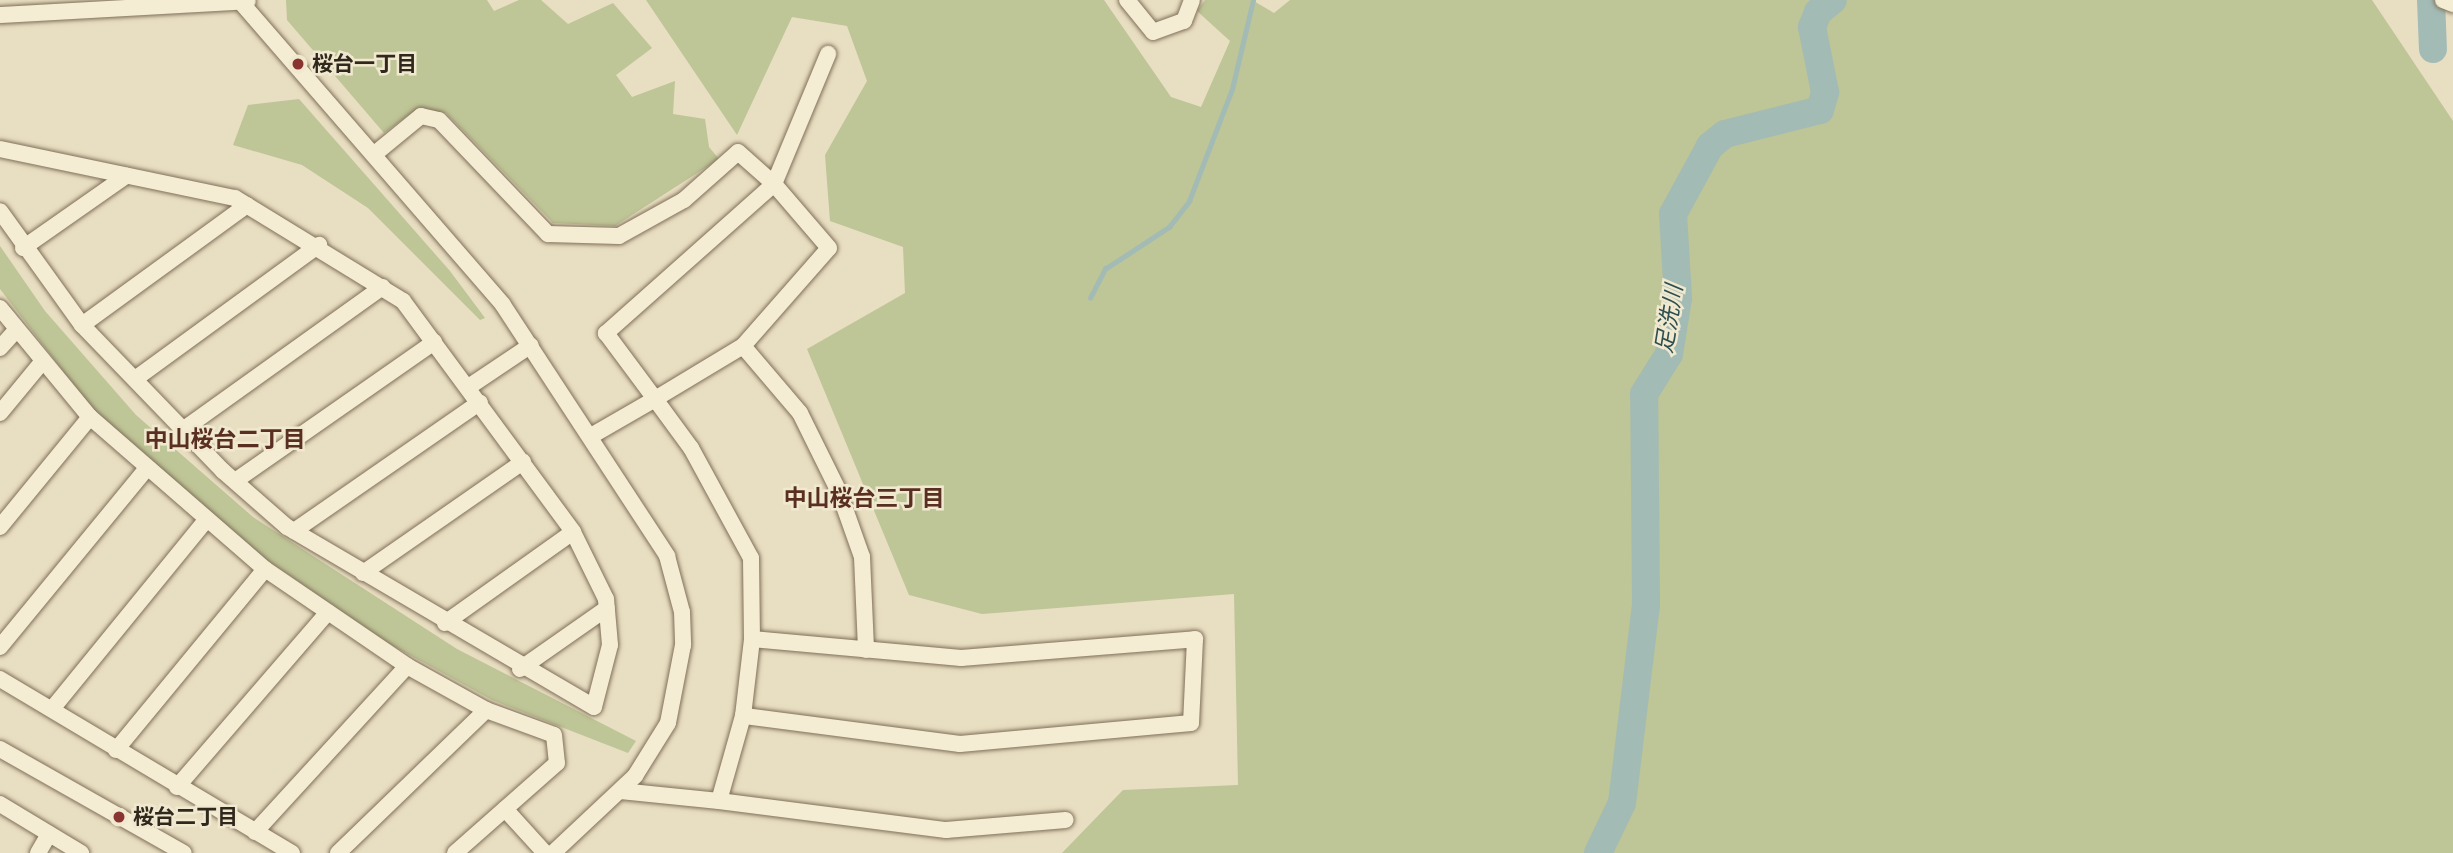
<!DOCTYPE html>
<html>
<head>
<meta charset="utf-8">
<style>
	body { margin:0 }
	#map { position:relative; width:2453px; height:853px; overflow:hidden; background:#e8dec1; font-family:"Times New Roman","Noto Sans JP",serif }
	div>[style] { position:absolute }
	.green>* { inset:0; background:#bec596 }
	.stream>* { height:4.5px; margin:-2.25px; padding:0 2.25px; transform-origin:2.25px; border-radius:2.25px; background:#a3bbb5 }
	.river>* { height:28px; margin:-14px; padding:0 14px; transform-origin:14px; border-radius:14px; background:#a3bbb5 }
	.roads { filter:drop-shadow(0 0 2px #80705a) drop-shadow(0 0 2px #80705a) }
	.minor>* { height:16px; margin:-8px; padding:0 8px; transform-origin:8px; border-radius:8px; background:#f4ecd3 }
	.dots>* { width:19px; height:19px; translate:-50% -50%; box-sizing:border-box; border:4px solid #f1e9cf; border-radius:50% }
	span { translate:-50% -50%; white-space:nowrap; text-align:center; line-height:1.15; -webkit-text-stroke:5px #f1e9cf; paint-order:stroke }
	.poi-label { font-size:21px; color:#31281d; font-weight:700 }
	.left { translate:0 -50%; text-align:left }
	.water-label { font-size:23px; color:#2e4f4f; font-style:italic }
	.neighbourhood-label { font-size:23px; color:#592f21; font-weight:700 }
</style>
</head>
<body>
<div id="map">
	<div class="green">
		<i style="clip-path:polygon(286px 0,487px 0,494px 11px,519px 0,541px 0,568px 24px,613px 3px,652px 48px,616px 75px,632px 97px,675px 81px,673px 114px,705px 119px,709px 147px,719px 159px,615px 226px,553px 223px,446px 113px,417px 109px,384px 133px,287px 20px)"></i>
		<i style="clip-path:polygon(646px 0,1104px 0,1171px 97px,1201px 107px,1230px 41px,1197px 11px,1205px 0,1252px 0,1274px 13px,1290px 0,2372px 0,2453px 121px,2453px 853px,1062px 853px,1123px 790px,1238px 785px,1234px 594px,982px 614px,909px 595px,807px 349px,905px 293px,903px 247px,830px 221px,825px 155px,867px 81px,847px 26px,792px 17px,737px 135px)"></i>
		<i style="clip-path:polygon(299px 99px,450px 271px,485px 318px,480px 320px,368px 208px,302px 165px,233px 145px,248px 105px)"></i>
		<i style="clip-path:polygon(0 246px,45px 311px,136px 415px,253px 517px,457px 649px,636px 741px,628px 753px,492px 700px,386px 642px,245px 545px,93px 410px,0 289px)"></i>
	</div>
	<div class="stream">
		<i style="left:1090px;top:298px;width:33px;rotate:-63deg"></i>
		<i style="left:1105px;top:269px;width:77px;rotate:-33.3deg"></i>
		<i style="left:1169px;top:227px;width:33px;rotate:-52deg"></i>
		<i style="left:1189px;top:201px;width:120px;rotate:-69deg"></i>
		<i style="left:1232px;top:89px;width:91px;rotate:-76.7deg"></i>
	</div>
	<div class="river">
		<i style="left:2431px;top:0;width:49px;rotate:87.7deg"></i>
		<i style="left:1598px;top:853px;width:55px;rotate:-64.4deg"></i>
		<i style="left:1622px;top:803px;width:199px;rotate:-83.1deg"></i>
		<i style="left:1646px;top:605px;width:211px;rotate:-90.5deg"></i>
		<i style="left:1644px;top:394px;width:47px;rotate:-58deg"></i>
		<i style="left:1669px;top:354px;width:57px;rotate:-80.9deg"></i>
		<i style="left:1678px;top:298px;width:84px;rotate:-93.4deg"></i>
		<i style="left:1673px;top:214px;width:77px;rotate:-61.4deg"></i>
		<i style="left:1710px;top:146px;width:19px;rotate:-39deg"></i>
		<i style="left:1725px;top:134px;width:98px;rotate:-14.2deg"></i>
		<i style="left:1820px;top:110px;width:19px;rotate:-74deg"></i>
		<i style="left:1825px;top:92px;width:66px;rotate:-101.3deg"></i>
		<i style="left:1812px;top:27px;width:16px;rotate:-68deg"></i>
		<i style="left:1818px;top:12px;width:19px;rotate:-39deg"></i>
	</div>
	<div class="roads">
		<div class="minor">
			<i style="left:239px;top:0;width:403px;rotate:49.1deg"></i>
			<i style="left:503px;top:305px;width:300px;rotate:56.8deg"></i>
			<i style="left:667px;top:556px;width:58px;rotate:75deg"></i>
			<i style="left:682px;top:612px;width:33px;rotate:88deg"></i>
			<i style="left:683px;top:645px;width:79px;rotate:100.9deg"></i>
			<i style="left:668px;top:723px;width:62px;rotate:121.9deg"></i>
			<i style="left:635px;top:776px;width:112px;rotate:136.8deg"></i>
			<i style="left:1127px;top:0;width:41px;rotate:50.9deg"></i>
			<i style="left:1153px;top:32px;width:33px;rotate:-20deg"></i>
			<i style="left:1184px;top:21px;width:22px;rotate:-69deg"></i>
			<i style="left:2443px;top:0;width:11px;rotate:22deg"></i>
			<i style="left:0;top:15px;width:248px;rotate:-3.2deg"></i>
			<i style="left:0;top:149px;width:240px;rotate:11.8deg"></i>
			<i style="left:235px;top:198px;width:197px;rotate:31.5deg"></i>
			<i style="left:403px;top:301px;width:287px;rotate:53.6deg"></i>
			<i style="left:573px;top:532px;width:75px;rotate:63.8deg"></i>
			<i style="left:606px;top:599px;width:46px;rotate:85deg"></i>
			<i style="left:610px;top:645px;width:64px;rotate:104.5deg"></i>
			<i style="left:594px;top:707px;width:356px;rotate:-149.6deg"></i>
			<i style="left:287px;top:527px;width:85px;rotate:-138.8deg"></i>
			<i style="left:223px;top:471px;width:203px;rotate:-134deg"></i>
			<i style="left:82px;top:325px;width:140px;rotate:-125.7deg"></i>
			<i style="left:377px;top:152px;width:57px;rotate:-39.3deg"></i>
			<i style="left:421px;top:116px;width:18px;rotate:13deg"></i>
			<i style="left:439px;top:120px;width:158px;rotate:46.3deg"></i>
			<i style="left:548px;top:234px;width:71px;rotate:1.6deg"></i>
			<i style="left:619px;top:236px;width:74px;rotate:-29deg"></i>
			<i style="left:684px;top:200px;width:72px;rotate:-41.6deg"></i>
			<i style="left:738px;top:152px;width:48px;rotate:41.6deg"></i>
			<i style="left:774px;top:184px;width:141px;rotate:-67.4deg"></i>
			<i style="left:23px;top:248px;width:126px;rotate:-35deg"></i>
			<i style="left:0;top:308px;width:141px;rotate:50.5deg"></i>
			<i style="left:90px;top:417px;width:232px;rotate:41deg"></i>
			<i style="left:265px;top:569px;width:172px;rotate:34.3deg"></i>
			<i style="left:407px;top:666px;width:90px;rotate:29.1deg"></i>
			<i style="left:486px;top:710px;width:72px;rotate:20.2deg"></i>
			<i style="left:554px;top:735px;width:28px;rotate:84deg"></i>
			<i style="left:557px;top:763px;width:136px;rotate:138.6deg"></i>
			<i style="left:82px;top:325px;width:204px;rotate:-36deg"></i>
			<i style="left:743px;top:346px;width:88px;rotate:49.6deg"></i>
			<i style="left:800px;top:413px;width:88px;rotate:63.7deg"></i>
			<i style="left:839px;top:492px;width:69px;rotate:70.5deg"></i>
			<i style="left:862px;top:557px;width:93px;rotate:87.5deg"></i>
			<i style="left:0;top:348px;width:24px;rotate:-48deg"></i>
			<i style="left:135px;top:379px;width:228px;rotate:-36.1deg"></i>
			<i style="left:470px;top:386px;width:73px;rotate:-33.9deg"></i>
			<i style="left:0;top:413px;width:66px;rotate:-50.5deg"></i>
			<i style="left:184px;top:429px;width:244px;rotate:-35.6deg"></i>
			<i style="left:591px;top:436px;width:74px;rotate:-30deg"></i>
			<i style="left:655px;top:399px;width:103px;rotate:-31.1deg"></i>
			<i style="left:743px;top:346px;width:130px;rotate:-48.7deg"></i>
			<i style="left:829px;top:248px;width:84px;rotate:-130.7deg"></i>
			<i style="left:774px;top:184px;width:225px;rotate:138.4deg"></i>
			<i style="left:606px;top:333px;width:82px;rotate:53.4deg"></i>
			<i style="left:655px;top:399px;width:61px;rotate:53.7deg"></i>
			<i style="left:691px;top:448px;width:125px;rotate:61.4deg"></i>
			<i style="left:751px;top:558px;width:81px;rotate:89.3deg"></i>
			<i style="left:752px;top:639px;width:210px;rotate:5.2deg"></i>
			<i style="left:961px;top:658px;width:235px;rotate:-4.6deg"></i>
			<i style="left:1195px;top:639px;width:84px;rotate:92.7deg"></i>
			<i style="left:1191px;top:723px;width:232px;rotate:174.8deg"></i>
			<i style="left:960px;top:744px;width:219px;rotate:-172.6deg"></i>
			<i style="left:743px;top:716px;width:88px;rotate:105.8deg"></i>
			<i style="left:719px;top:801px;width:99px;rotate:-174.2deg"></i>
			<i style="left:235px;top:481px;width:243px;rotate:-34.9deg"></i>
			<i style="left:0;top:527px;width:142px;rotate:-50.7deg"></i>
			<i style="left:294px;top:531px;width:226px;rotate:-34.7deg"></i>
			<i style="left:363px;top:573px;width:195px;rotate:-34.8deg"></i>
			<i style="left:445px;top:623px;width:157px;rotate:-35.4deg"></i>
			<i style="left:0;top:647px;width:232px;rotate:-50.6deg"></i>
			<i style="left:520px;top:669px;width:106px;rotate:-35deg"></i>
			<i style="left:0;top:679px;width:340px;rotate:30.8deg"></i>
			<i style="left:52px;top:709px;width:245px;rotate:-50.8deg"></i>
			<i style="left:743px;top:716px;width:78px;rotate:-83.3deg"></i>
			<i style="left:0;top:749px;width:211px;rotate:29.5deg"></i>
			<i style="left:116px;top:750px;width:234px;rotate:-50.5deg"></i>
			<i style="left:177px;top:787px;width:231px;rotate:-49.2deg"></i>
			<i style="left:719px;top:801px;width:229px;rotate:7.3deg"></i>
			<i style="left:946px;top:830px;width:120px;rotate:-4.8deg"></i>
			<i style="left:0;top:804px;width:95px;rotate:31.2deg"></i>
			<i style="left:505px;top:809px;width:59px;rotate:47.7deg"></i>
			<i style="left:255px;top:832px;width:225px;rotate:-47.5deg"></i>
			<i style="left:38px;top:853px;width:22px;rotate:-60deg"></i>
			<i style="left:338px;top:853px;width:206px;rotate:-44deg"></i>
		</div>
	</div>
	<div class="dots">
		<i style="left:298px;top:64px;background:#893431"></i>
		<i style="left:119px;top:817px;background:#893431"></i>
	</div>
	<div class="poi-label">
		<span class="left" style="left:312px;top:64px">桜台一丁目</span>
		<span class="left" style="left:133px;top:817px">桜台二丁目</span>
	</div>
	<div class="water-label">
		<span style="left:1670px;top:319px;rotate:-81deg">足洗川</span>
	</div>
	<div class="neighbourhood-label">
		<span style="left:225px;top:440px">中山桜台二丁目</span>
		<span style="left:864px;top:499px">中山桜台三丁目</span>
	</div>
</div>
</body>
</html>
